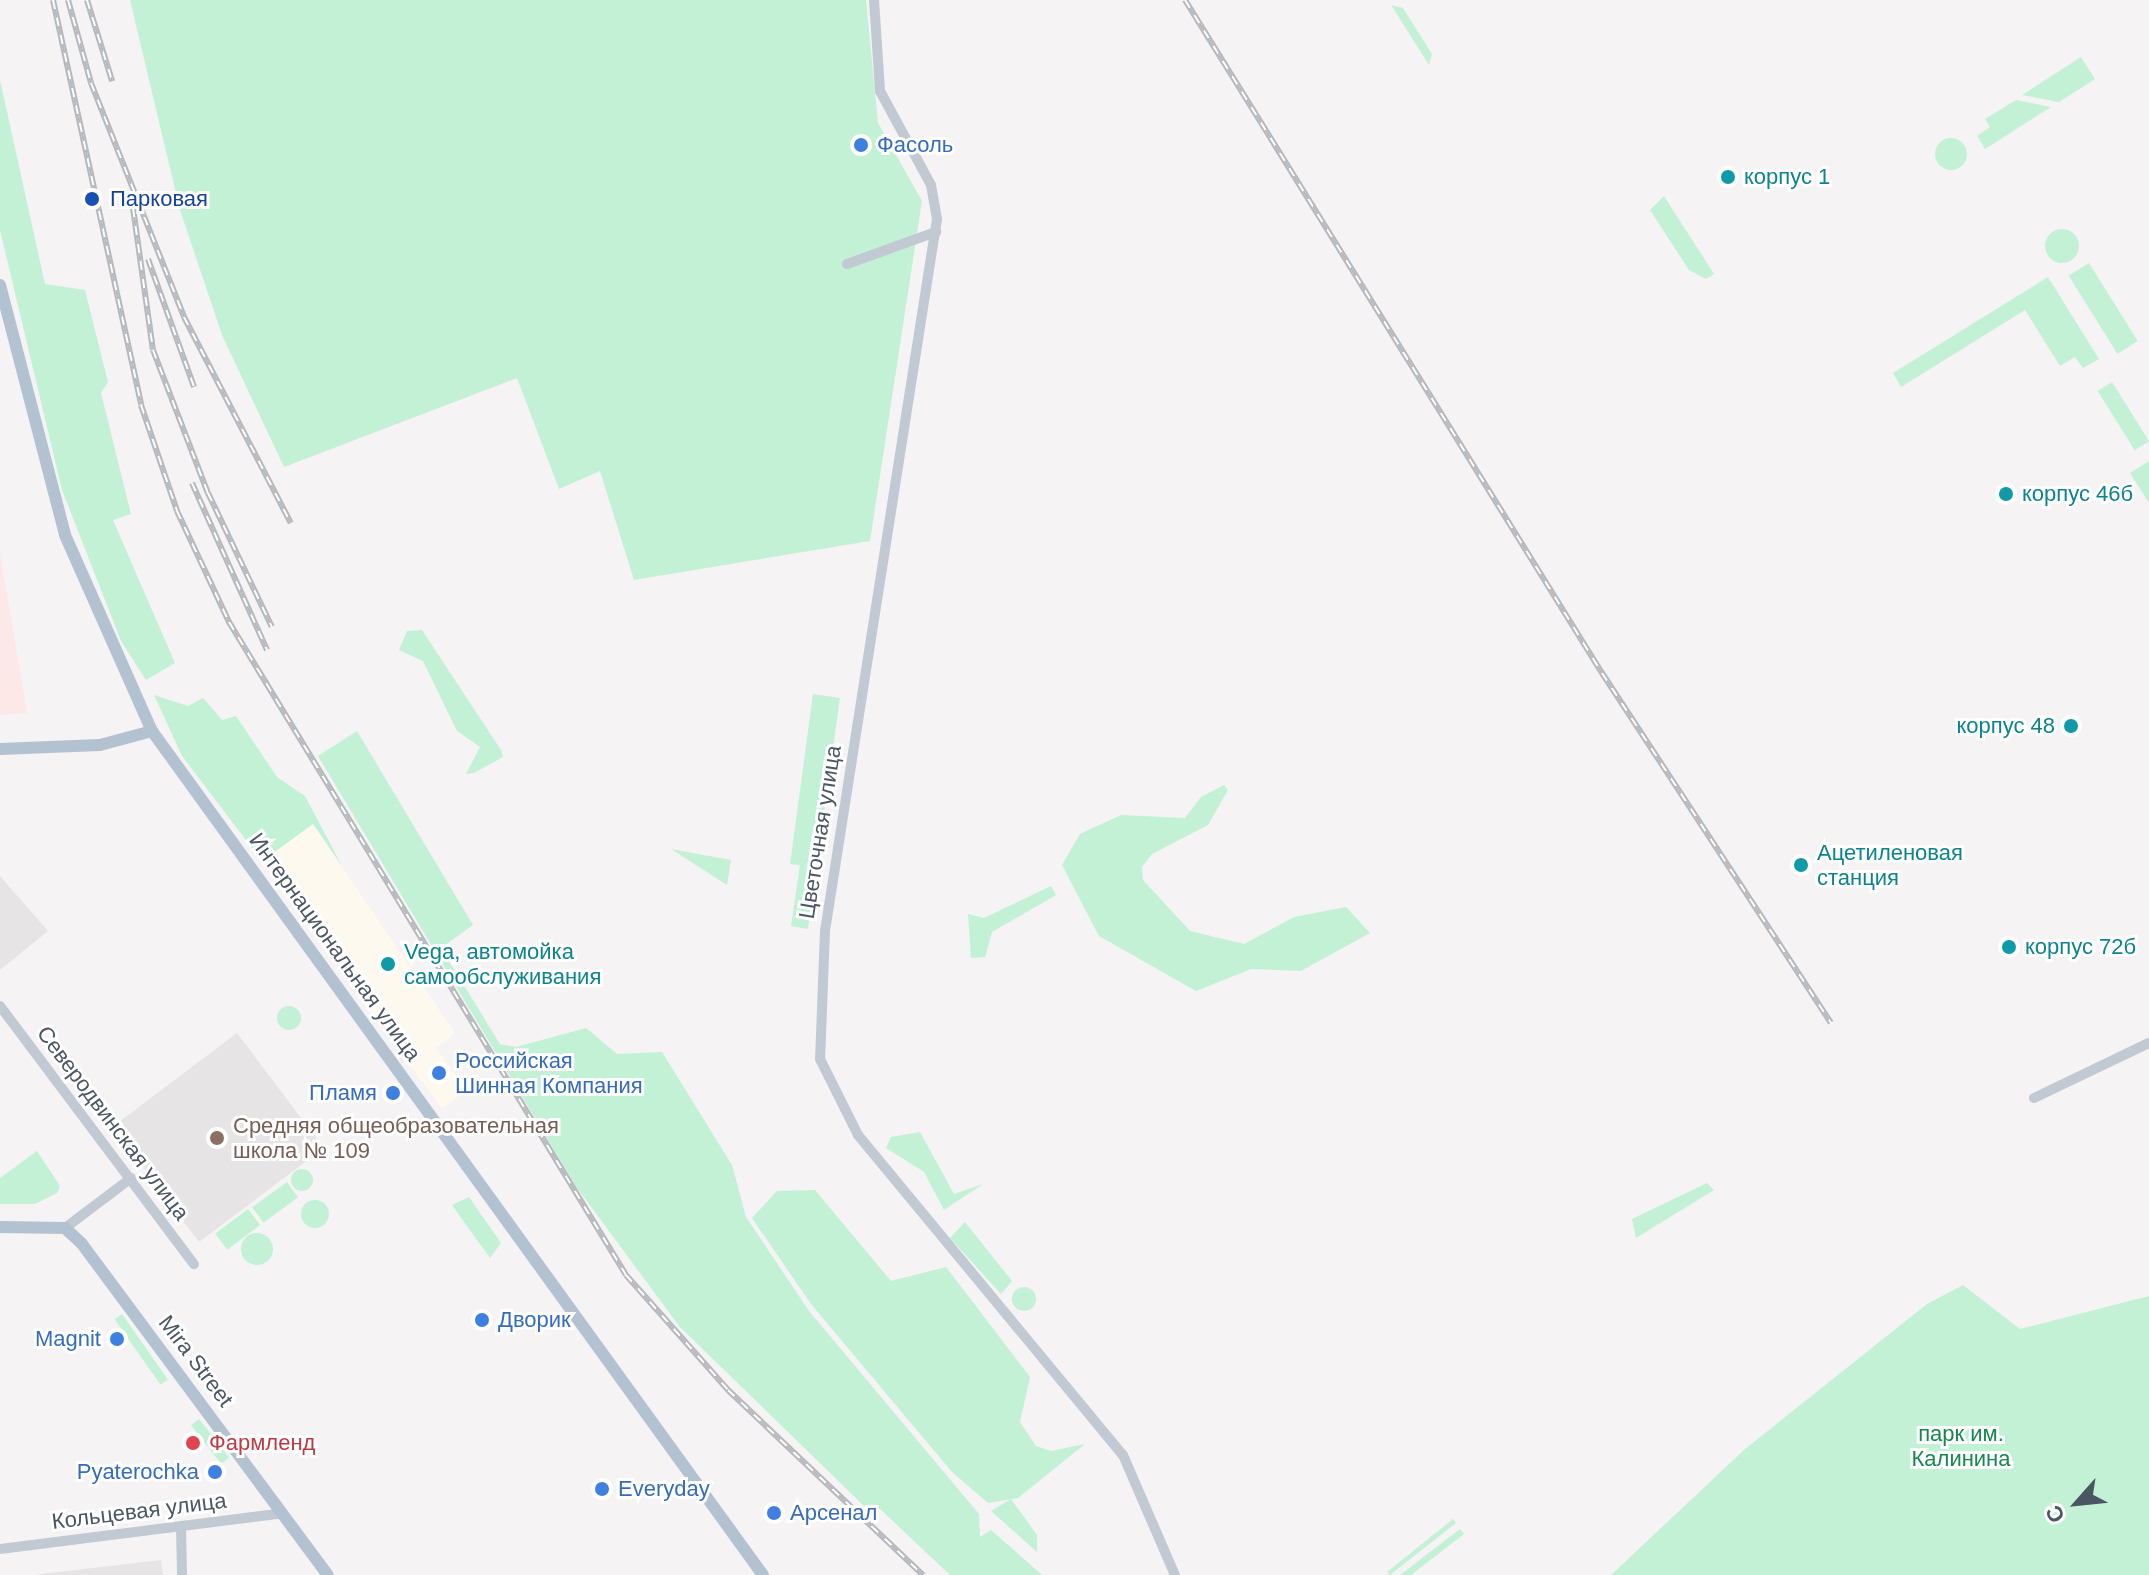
<!DOCTYPE html>
<html>
<head>
<meta charset="utf-8">
<style>
	body { margin:0 }
	#map { position:relative; width:2149px; height:1575px; overflow:hidden; background:#f5f3f3; font-family:Arial,sans-serif }
	div>[style] { position:absolute }
	.commercial>* { inset:0; background:#fdf9ef }
	.education>* { inset:0; background:#e6e4e5; transform-origin:0 0 }
	.medical>* { inset:0; background:#fce8e6 }
	.green>* { inset:0; background:#c3f1d5; transform-origin:0 0 }
	.round { border-radius:50% }
	.minor>* { height:10px; margin:-5px; padding:0 5px; transform-origin:5px; border-radius:5px; background:#c1cad2 }
	.major>* { height:12px; margin:-6px; padding:0 6px; transform-origin:6px; border-radius:6px; background:#b3c2d1 }
	.rail>* { height:6px; margin-top:-3px; transform-origin:0; background:repeating-linear-gradient(90deg,#fff 0 9px,#b5b8bd 0 18px); box-sizing:border-box; border-block:2px solid #b5b8bd }
	.dots>* { width:22px; height:22px; translate:-50% -50%; box-sizing:border-box; border:4px solid #fff; border-radius:50% }
	span { translate:-50% -50%; white-space:nowrap; text-align:center; line-height:1.15; -webkit-text-stroke:6px #fff; paint-order:stroke }
	.shop-label { font-size:22px; color:#366cbe }
	.left { translate:0 -50%; text-align:left }
	.right { translate:-100% -50%; text-align:right }
	.culture-label { font-size:22px; color:#0d838f }
	.transit-label { font-size:22px; color:#164399 }
	.street-label { font-size:22px; color:#4a5661 }
	.education-label { font-size:22px; color:#785e54 }
	.park-label { font-size:22px; color:#17864f }
	.health-label { font-size:22px; color:#be3a42 }
	.north { position:absolute; left:2037px; top:1463px; width:80px; height:80px; -webkit-text-stroke:6px #fff; paint-order:stroke; rotate:243deg; font-size:22px; font-weight:700; line-height:32px; text-align:center; color:#4a5661 }
	.north::after { content:''; display:block; margin:auto; width:28px; height:36px; background:#4a5661; clip-path:polygon(50% 0,100% 100%,50% 72%,0 100%) }
</style>
</head>
<body>
<div id="map">
	<div class="commercial">
		<i style="clip-path:polygon(313px 824px,455px 1033px,436px 1048px,467px 1090px,442px 1109px,262px 861px)"></i>
	</div>
	<div class="education">
		<i style="clip-path:polygon(0 876px,48px 931px,0 970px)"></i>
		<i style="left:237px;top:1033px;width:144px;height:156px;rotate:53deg"></i>
		<i style="clip-path:polygon(161px 1560px,163px 1575px,33px 1575px)"></i>
	</div>
	<div class="medical">
		<i style="clip-path:polygon(0 554px,27px 713px,0 715px)"></i>
	</div>
	<div class="green">
		<i style="clip-path:polygon(130px 0,866px 0,878px 123px,922px 201px,870px 541px,634px 580px,600px 471px,559px 489px,517px 378px,284px 467px,222px 335px,180px 210px)"></i>
		<i style="clip-path:polygon(1391px 5px,1403px 8px,1432px 54px,1429px 65px)"></i>
		<i style="clip-path:polygon(2081px 57px,2095px 79px,2059px 102px,2022px 95px)"></i>
		<i style="clip-path:polygon(0 80px,45px 284px,85px 290px,108px 382px,101px 393px,131px 514px,113px 520px,175px 663px,146px 680px,121px 641px,62px 490px,0 230px)"></i>
		<i style="clip-path:polygon(2016px 100px,2051px 107px,1985px 149px,1977px 136px,1990px 127px,1985px 119px)"></i>
		<i class="round" style="left:1935px;top:138px;width:32px;height:32px"></i>
		<i style="clip-path:polygon(1664px 196px,1714px 274px,1706px 279px,1689px 270px,1650px 210px)"></i>
		<i class="round" style="left:2045px;top:229px;width:34px;height:34px"></i>
		<i style="left:2089px;top:263px;width:92px;height:24px;rotate:58deg"></i>
		<i style="clip-path:polygon(2048px 277px,2099px 359px,2083px 368px,2075px 357px,2060px 366px,2025px 310px,1901px 387px,1893px 373px)"></i>
		<i style="left:2112px;top:382px;width:70px;height:17px;rotate:58deg"></i>
		<i style="clip-path:polygon(2149px 461px,2149px 503px,2130px 473px)"></i>
		<i style="clip-path:polygon(422px 630px,501px 750px,503px 757px,474px 773px,466px 774px,480px 747px,457px 731px,423px 661px,399px 650px,407px 631px)"></i>
		<i style="clip-path:polygon(813px 694px,840px 698px,808px 929px,791px 926px,800px 865px,790px 864px)"></i>
		<i style="clip-path:polygon(154px 695px,188px 706px,203px 698px,222px 720px,236px 716px,277px 777px,305px 796px,342px 866px,313px 824px,262px 861px,182px 756px)"></i>
		<i style="clip-path:polygon(357px 731px,473px 925px,441px 948px,500px 1044px,516px 1047px,586px 1028px,617px 1054px,662px 1052px,732px 1165px,746px 1217px,809px 1311px,979px 1514px,980px 1537px,991px 1530px,1042px 1575px,950px 1575px,879px 1508px,864px 1506px,679px 1326px,575px 1185px,318px 756px)"></i>
		<i style="clip-path:polygon(1224px 785px,1228px 790px,1208px 825px,1152px 854px,1142px 867px,1143px 880px,1190px 931px,1244px 944px,1294px 917px,1346px 907px,1370px 933px,1301px 971px,1251px 969px,1196px 991px,1099px 936px,1062px 865px,1080px 834px,1121px 815px,1185px 818px,1201px 797px)"></i>
		<i style="clip-path:polygon(671px 849px,731px 860px,727px 885px)"></i>
		<i style="clip-path:polygon(1051px 886px,1056px 895px,992px 932px,985px 957px,971px 958px,968px 914px,984px 918px)"></i>
		<i class="round" style="left:277px;top:1006px;width:24px;height:24px"></i>
		<i style="clip-path:polygon(920px 1132px,954px 1194px,983px 1184px,944px 1210px,924px 1172px,886px 1148px,891px 1137px)"></i>
		<i style="clip-path:polygon(37px 1151px,60px 1186px,57px 1193px,35px 1204px,0 1204px,0 1178px)"></i>
		<i class="round" style="left:291px;top:1169px;width:22px;height:22px"></i>
		<i style="left:287px;top:1182px;width:19px;height:43px;rotate:54deg"></i>
		<i style="clip-path:polygon(1707px 1183px,1714px 1190px,1636px 1238px,1632px 1219px)"></i>
		<i style="clip-path:polygon(815px 1190px,891px 1281px,946px 1267px,1030px 1377px,1020px 1422px,1036px 1446px,1051px 1451px,1085px 1444px,1018px 1498px,988px 1503px,952px 1472px,811px 1304px,752px 1218px,777px 1191px)"></i>
		<i style="clip-path:polygon(469px 1197px,501px 1243px,490px 1258px,452px 1205px)"></i>
		<i class="round" style="left:301px;top:1200px;width:28px;height:28px"></i>
		<i style="left:248px;top:1209px;width:20px;height:41px;rotate:53deg"></i>
		<i style="clip-path:polygon(965px 1222px,1012px 1281px,1001px 1294px,950px 1238px)"></i>
		<i class="round" style="left:241px;top:1233px;width:32px;height:32px"></i>
		<i style="clip-path:polygon(1963px 1285px,2020px 1329px,2149px 1296px,2149px 1575px,1611px 1575px,1744px 1450px,1927px 1304px)"></i>
		<i class="round" style="left:1012px;top:1287px;width:24px;height:24px"></i>
		<i style="left:122px;top:1314px;width:80px;height:9px;rotate:55deg"></i>
		<i style="left:199px;top:1419px;width:49px;height:10px;rotate:52deg"></i>
		<i style="clip-path:polygon(1011px 1499px,1037px 1535px,1037px 1552px,991px 1511px)"></i>
		<i style="clip-path:polygon(1453px 1519px,1456px 1523px,1390px 1575px,1387px 1572px)"></i>
		<i style="clip-path:polygon(1460px 1529px,1464px 1534px,1411px 1575px,1400px 1575px)"></i>
	</div>
	<div class="minor">
		<i style="left:874px;top:0;width:91px;rotate:86.2deg"></i>
		<i style="left:880px;top:91px;width:107px;rotate:61.5deg"></i>
		<i style="left:931px;top:185px;width:35px;rotate:80deg"></i>
		<i style="left:937px;top:219px;width:721px;rotate:98.94deg"></i>
		<i style="left:825px;top:931px;width:128px;rotate:92.2deg"></i>
		<i style="left:820px;top:1059px;width:85px;rotate:63.4deg"></i>
		<i style="left:858px;top:1135px;width:415px;rotate:50.4deg"></i>
		<i style="left:1123px;top:1455px;width:131px;rotate:66.6deg"></i>
		<i style="left:847px;top:264px;width:95px;rotate:-19.8deg"></i>
		<i style="left:0;top:1006px;width:323px;rotate:53.1deg"></i>
		<i style="left:2034px;top:1098px;width:127px;rotate:-25.6deg"></i>
		<i style="left:65px;top:1228px;width:83px;rotate:-37.1deg"></i>
		<i style="left:181px;top:1526px;width:49px;rotate:88.8deg"></i>
		<i style="left:0;top:1549px;width:285px;rotate:-7.2deg"></i>
	</div>
	<div class="major">
		<i style="left:0;top:285px;width:258px;rotate:75.4deg"></i>
		<i style="left:65px;top:535px;width:214px;rotate:66.1deg"></i>
		<i style="left:152px;top:731px;width:1042px;rotate:54.1deg"></i>
		<i style="left:0;top:749px;width:100px;rotate:-2.3deg"></i>
		<i style="left:100px;top:745px;width:54px;rotate:-15.1deg"></i>
		<i style="left:0;top:1227px;width:65px;rotate:0.9deg"></i>
		<i style="left:65px;top:1228px;width:23px;rotate:43deg"></i>
		<i style="left:82px;top:1244px;width:412px;rotate:53.4deg"></i>
	</div>
	<div class="rail">
		<i style="left:53px;top:0;width:414px;rotate:77.7deg"></i>
		<i style="left:141px;top:405px;width:112px;rotate:71.2deg"></i>
		<i style="left:177px;top:511px;width:123px;rotate:64.9deg"></i>
		<i style="left:229px;top:622px;width:764px;rotate:58.7deg"></i>
		<i style="left:626px;top:1275px;width:154px;rotate:48.4deg"></i>
		<i style="left:728px;top:1390px;width:269px;rotate:43.5deg"></i>
		<i style="left:68px;top:0;width:86px;rotate:74.5deg"></i>
		<i style="left:91px;top:83px;width:252px;rotate:68.3deg"></i>
		<i style="left:184px;top:317px;width:232px;rotate:62.6deg"></i>
		<i style="left:87px;top:0;width:85px;rotate:72.8deg"></i>
		<i style="left:1185px;top:0;width:792px;rotate:58.22deg"></i>
		<i style="left:1602px;top:673px;width:418px;rotate:56.8deg"></i>
		<i style="left:133px;top:208px;width:143px;rotate:82deg"></i>
		<i style="left:153px;top:350px;width:153px;rotate:69deg"></i>
		<i style="left:208px;top:493px;width:148px;rotate:64.5deg"></i>
		<i style="left:148px;top:259px;width:136px;rotate:70.2deg"></i>
		<i style="left:192px;top:483px;width:183px;rotate:65.8deg"></i>
	</div>
	<div class="dots">
		<i style="left:861px;top:145px;background:#3f7fe0"></i>
		<i style="left:1728px;top:177px;background:#0f9aa8"></i>
		<i style="left:92px;top:199px;background:#1a4fb4"></i>
		<i style="left:2006px;top:494px;background:#0f9aa8"></i>
		<i style="left:2071px;top:726px;background:#0f9aa8"></i>
		<i style="left:1801px;top:865px;background:#0f9aa8"></i>
		<i style="left:2009px;top:947px;background:#0f9aa8"></i>
		<i style="left:388px;top:964px;background:#0f9aa8"></i>
		<i style="left:439px;top:1073px;background:#3f7fe0"></i>
		<i style="left:393px;top:1093px;background:#3f7fe0"></i>
		<i style="left:217px;top:1138px;background:#8d6e63"></i>
		<i style="left:482px;top:1320px;background:#3f7fe0"></i>
		<i style="left:117px;top:1339px;background:#3f7fe0"></i>
		<i style="left:193px;top:1443px;background:#e0444e"></i>
		<i style="left:215px;top:1472px;background:#3f7fe0"></i>
		<i style="left:602px;top:1489px;background:#3f7fe0"></i>
		<i style="left:774px;top:1513px;background:#3f7fe0"></i>
	</div>
	<div class="shop-label">
		<span class="left" style="left:877px;top:145px">Фасоль</span>
		<span class="left" style="left:455px;top:1073px">Российская<br>Шинная Компания</span>
		<span class="right" style="left:377px;top:1093px">Пламя</span>
		<span class="left" style="left:498px;top:1320px">Дворик</span>
		<span class="right" style="left:101px;top:1339px">Magnit</span>
		<span class="right" style="left:199px;top:1472px">Pyaterochka</span>
		<span class="left" style="left:618px;top:1489px">Everyday</span>
		<span class="left" style="left:790px;top:1513px">Арсенал</span>
	</div>
	<div class="culture-label">
		<span class="left" style="left:1744px;top:177px">корпус 1</span>
		<span class="left" style="left:2022px;top:494px">корпус 46б</span>
		<span class="right" style="left:2055px;top:726px">корпус 48</span>
		<span class="left" style="left:1817px;top:865px">Ацетиленовая<br>станция</span>
		<span class="left" style="left:2025px;top:947px">корпус 72б</span>
		<span class="left" style="left:404px;top:964px">Vega, автомойка<br>самообслуживания</span>
	</div>
	<div class="transit-label">
		<span class="left" style="left:110px;top:199px">Парковая</span>
	</div>
	<div class="street-label">
		<span style="left:820px;top:832px;rotate:-81deg">Цветочная улица</span>
		<span style="left:335px;top:947px;rotate:54deg">Интернациональная улица</span>
		<span style="left:113px;top:1123px;rotate:53deg">Северодвинская улица</span>
		<span style="left:196px;top:1361px;rotate:53deg">Mira Street</span>
		<span style="left:139px;top:1511px;rotate:-7deg">Кольцевая улица</span>
	</div>
	<div class="education-label">
		<span class="left" style="left:233px;top:1138px">Средняя общеобразовательная<br>школа № 109</span>
	</div>
	<div class="park-label">
		<span style="left:1961px;top:1446px">парк им.<br>Калинина</span>
	</div>
	<div class="health-label">
		<span class="left" style="left:209px;top:1443px">Фармленд</span>
	</div>
	<div class="north">С</div>
</div>
</body>
</html>
